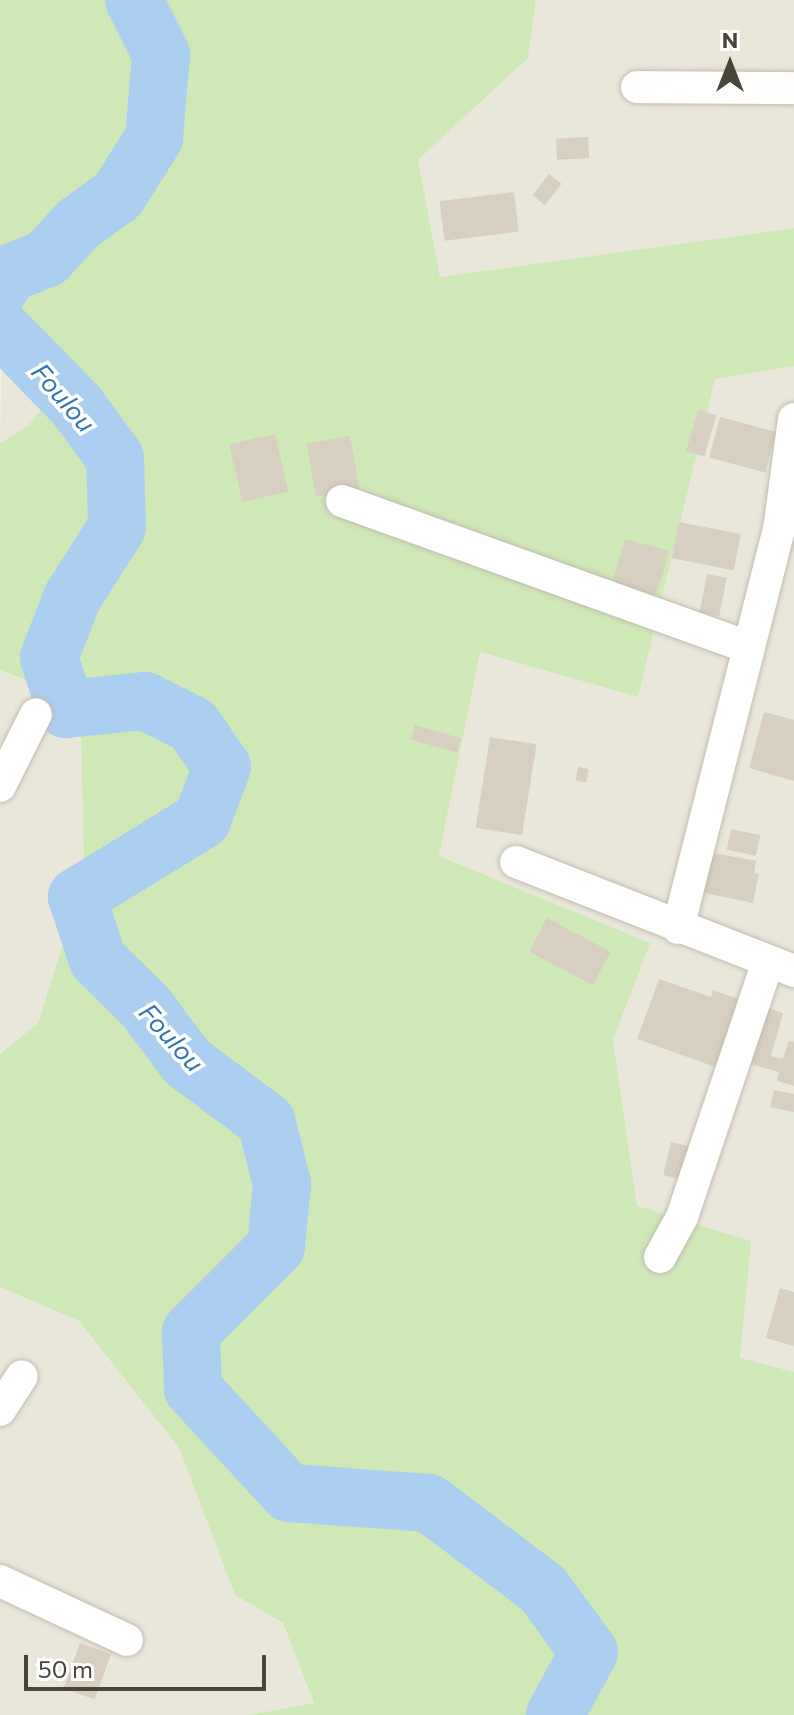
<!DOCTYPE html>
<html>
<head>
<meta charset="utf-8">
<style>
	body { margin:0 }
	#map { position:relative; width:794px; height:1715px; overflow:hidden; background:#f6f3ec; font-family:Commissioner,sans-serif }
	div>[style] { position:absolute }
	.residential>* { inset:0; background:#e9e6da }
	.green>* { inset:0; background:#cee8b6 }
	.river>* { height:58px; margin:-29px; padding:0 29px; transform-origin:29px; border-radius:29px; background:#abcff0 }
	.building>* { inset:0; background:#d7d0c1; transform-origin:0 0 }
	.roads { filter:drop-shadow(0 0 2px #c1bcae) drop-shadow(0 0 2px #c1bcae) }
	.street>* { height:32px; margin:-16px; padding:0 16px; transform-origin:16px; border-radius:16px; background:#fff }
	span { translate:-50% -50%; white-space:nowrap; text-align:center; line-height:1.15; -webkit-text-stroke:7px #fff; paint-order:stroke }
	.water-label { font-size:26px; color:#3376b6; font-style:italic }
	.north { position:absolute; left:690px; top:24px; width:80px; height:80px; -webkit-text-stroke:6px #fff; paint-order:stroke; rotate:0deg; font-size:22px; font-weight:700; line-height:32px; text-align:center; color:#4a4539 }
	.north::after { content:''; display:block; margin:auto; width:28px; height:36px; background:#4a4539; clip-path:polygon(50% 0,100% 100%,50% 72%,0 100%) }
	.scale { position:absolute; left:24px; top:1655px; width:242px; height:36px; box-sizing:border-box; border:4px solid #4a4539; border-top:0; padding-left:10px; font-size:24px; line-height:28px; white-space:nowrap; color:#4a4539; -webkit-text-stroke:6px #fff; paint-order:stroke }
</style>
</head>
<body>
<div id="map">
	<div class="residential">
		<i style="clip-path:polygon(536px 0,794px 0,794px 228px,440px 277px,418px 160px,528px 58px)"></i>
		<i style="clip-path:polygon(2px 310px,48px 335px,61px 385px,28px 426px,0 443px)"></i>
		<i style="clip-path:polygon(794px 366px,794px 1372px,740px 1359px,750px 1241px,637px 1207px,613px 1040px,649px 943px,439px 856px,480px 652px,638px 697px,715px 379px)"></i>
		<i style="clip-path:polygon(0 670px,58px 693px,81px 739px,84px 876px,38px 1023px,0 1054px)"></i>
		<i style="clip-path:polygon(0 1287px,79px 1321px,179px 1448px,235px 1595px,283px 1623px,314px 1703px,249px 1715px,0 1715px)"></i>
	</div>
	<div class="green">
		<i style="clip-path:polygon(0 0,536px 0,528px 58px,418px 160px,440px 277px,794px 228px,794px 366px,715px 379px,638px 697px,480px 652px,439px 856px,650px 943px,613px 1040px,637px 1206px,751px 1241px,740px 1358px,794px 1372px,794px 1715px,249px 1715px,314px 1703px,283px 1623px,235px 1595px,179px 1448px,79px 1321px,0 1287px,0 1054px,38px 1023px,84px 876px,81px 739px,58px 693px,0 670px,0 443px,28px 426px,61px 385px,48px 335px,0 310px)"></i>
	</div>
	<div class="river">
		<i style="left:0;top:288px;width:16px;rotate:-60deg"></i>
		<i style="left:8px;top:274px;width:42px;rotate:-22.3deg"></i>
		<i style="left:47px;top:258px;width:46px;rotate:-47.6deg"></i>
		<i style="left:78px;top:224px;width:49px;rotate:-35.9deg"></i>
		<i style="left:118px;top:195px;width:67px;rotate:-57.7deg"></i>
		<i style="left:154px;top:138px;width:84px;rotate:-85.2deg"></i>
		<i style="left:161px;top:54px;width:60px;rotate:-116.6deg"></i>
		<i style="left:0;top:327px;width:110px;rotate:45.7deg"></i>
		<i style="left:77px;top:406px;width:64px;rotate:53.8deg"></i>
		<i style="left:115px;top:458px;width:69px;rotate:88.3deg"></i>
		<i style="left:117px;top:527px;width:84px;rotate:122.4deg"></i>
		<i style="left:72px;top:598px;width:64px;rotate:111deg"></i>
		<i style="left:49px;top:658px;width:54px;rotate:71.6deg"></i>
		<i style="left:66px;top:709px;width:79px;rotate:-5.8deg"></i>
		<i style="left:145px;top:701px;width:54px;rotate:26.6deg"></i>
		<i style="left:193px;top:725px;width:51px;rotate:55.4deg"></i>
		<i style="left:222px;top:767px;width:57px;rotate:110.7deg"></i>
		<i style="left:202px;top:820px;width:147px;rotate:148.4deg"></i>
		<i style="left:77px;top:897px;width:66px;rotate:71.6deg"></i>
		<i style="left:98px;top:960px;width:66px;rotate:44.4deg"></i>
		<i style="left:145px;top:1006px;width:70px;rotate:53.1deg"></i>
		<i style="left:187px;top:1062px;width:99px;rotate:36.8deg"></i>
		<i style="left:266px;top:1121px;width:65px;rotate:75.7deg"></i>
		<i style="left:282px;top:1184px;width:63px;rotate:95.4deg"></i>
		<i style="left:276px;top:1247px;width:120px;rotate:135deg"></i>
		<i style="left:191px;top:1332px;width:57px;rotate:88deg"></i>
		<i style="left:193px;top:1389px;width:142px;rotate:47.3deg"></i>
		<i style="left:289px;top:1493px;width:140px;rotate:4.1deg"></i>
		<i style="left:429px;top:1503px;width:143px;rotate:37deg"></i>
		<i style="left:543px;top:1589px;width:78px;rotate:53.9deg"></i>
		<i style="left:589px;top:1652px;width:72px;rotate:118.4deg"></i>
	</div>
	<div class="building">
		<i style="left:588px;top:137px;width:21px;height:32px;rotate:87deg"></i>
		<i style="left:549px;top:174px;width:16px;height:27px;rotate:38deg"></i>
		<i style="left:514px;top:192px;width:40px;height:75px;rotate:83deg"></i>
		<i style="left:698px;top:410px;width:19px;height:43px;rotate:16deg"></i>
		<i style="left:720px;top:417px;width:58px;height:42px;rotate:15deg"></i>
		<i style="left:275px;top:434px;width:59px;height:47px;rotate:77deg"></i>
		<i style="left:350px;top:436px;width:54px;height:44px;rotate:80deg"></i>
		<i style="left:679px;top:522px;width:63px;height:37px;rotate:11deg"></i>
		<i style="clip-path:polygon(625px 539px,669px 551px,656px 595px,639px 590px,635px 606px,608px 598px)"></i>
		<i style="left:707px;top:574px;width:20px;height:39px;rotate:11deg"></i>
		<i style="clip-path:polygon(764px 712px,794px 720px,794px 781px,749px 768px)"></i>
		<i style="left:415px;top:725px;width:48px;height:15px;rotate:16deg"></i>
		<i style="left:490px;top:737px;width:47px;height:92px;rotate:9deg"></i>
		<i style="left:578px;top:767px;width:11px;height:14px;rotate:10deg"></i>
		<i style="left:731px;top:829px;width:30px;height:21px;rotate:12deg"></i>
		<i style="clip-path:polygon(709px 852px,756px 861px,754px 873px,759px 874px,753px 903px,700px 892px)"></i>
		<i style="left:547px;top:918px;width:72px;height:38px;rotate:28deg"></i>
		<i style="clip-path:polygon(659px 979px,711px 997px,713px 990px,749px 1003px,721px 1069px,637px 1039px)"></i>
		<i style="clip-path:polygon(760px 1006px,783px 1013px,771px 1056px,783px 1059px,789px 1041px,794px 1042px,794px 1086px,777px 1081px,779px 1072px,743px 1062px)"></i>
		<i style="clip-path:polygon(774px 1090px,794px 1094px,794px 1112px,770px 1107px)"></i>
		<i style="left:671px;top:1142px;width:28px;height:34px;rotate:13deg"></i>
		<i style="clip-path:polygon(780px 1288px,794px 1292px,794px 1346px,766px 1338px)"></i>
		<i style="left:80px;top:1643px;width:33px;height:48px;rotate:20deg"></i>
	</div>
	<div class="roads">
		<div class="street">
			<i style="left:637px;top:87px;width:157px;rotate:0.4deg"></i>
			<i style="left:342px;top:501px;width:431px;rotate:19.8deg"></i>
			<i style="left:0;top:786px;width:80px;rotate:-63.4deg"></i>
			<i style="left:516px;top:862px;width:299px;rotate:21.4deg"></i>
			<i style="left:678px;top:928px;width:411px;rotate:-75.8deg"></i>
			<i style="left:779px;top:530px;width:112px;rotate:-82.3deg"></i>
			<i style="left:660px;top:1257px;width:46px;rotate:-61.2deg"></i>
			<i style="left:682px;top:1217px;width:269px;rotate:-71.4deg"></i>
			<i style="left:0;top:1410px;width:40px;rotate:-57.1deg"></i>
			<i style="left:0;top:1581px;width:140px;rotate:24.9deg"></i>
		</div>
	</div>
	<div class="water-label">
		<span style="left:64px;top:397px;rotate:49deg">Foulou</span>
		<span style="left:172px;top:1037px;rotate:48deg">Foulou</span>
	</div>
	<div class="north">N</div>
	<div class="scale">50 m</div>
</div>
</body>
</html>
